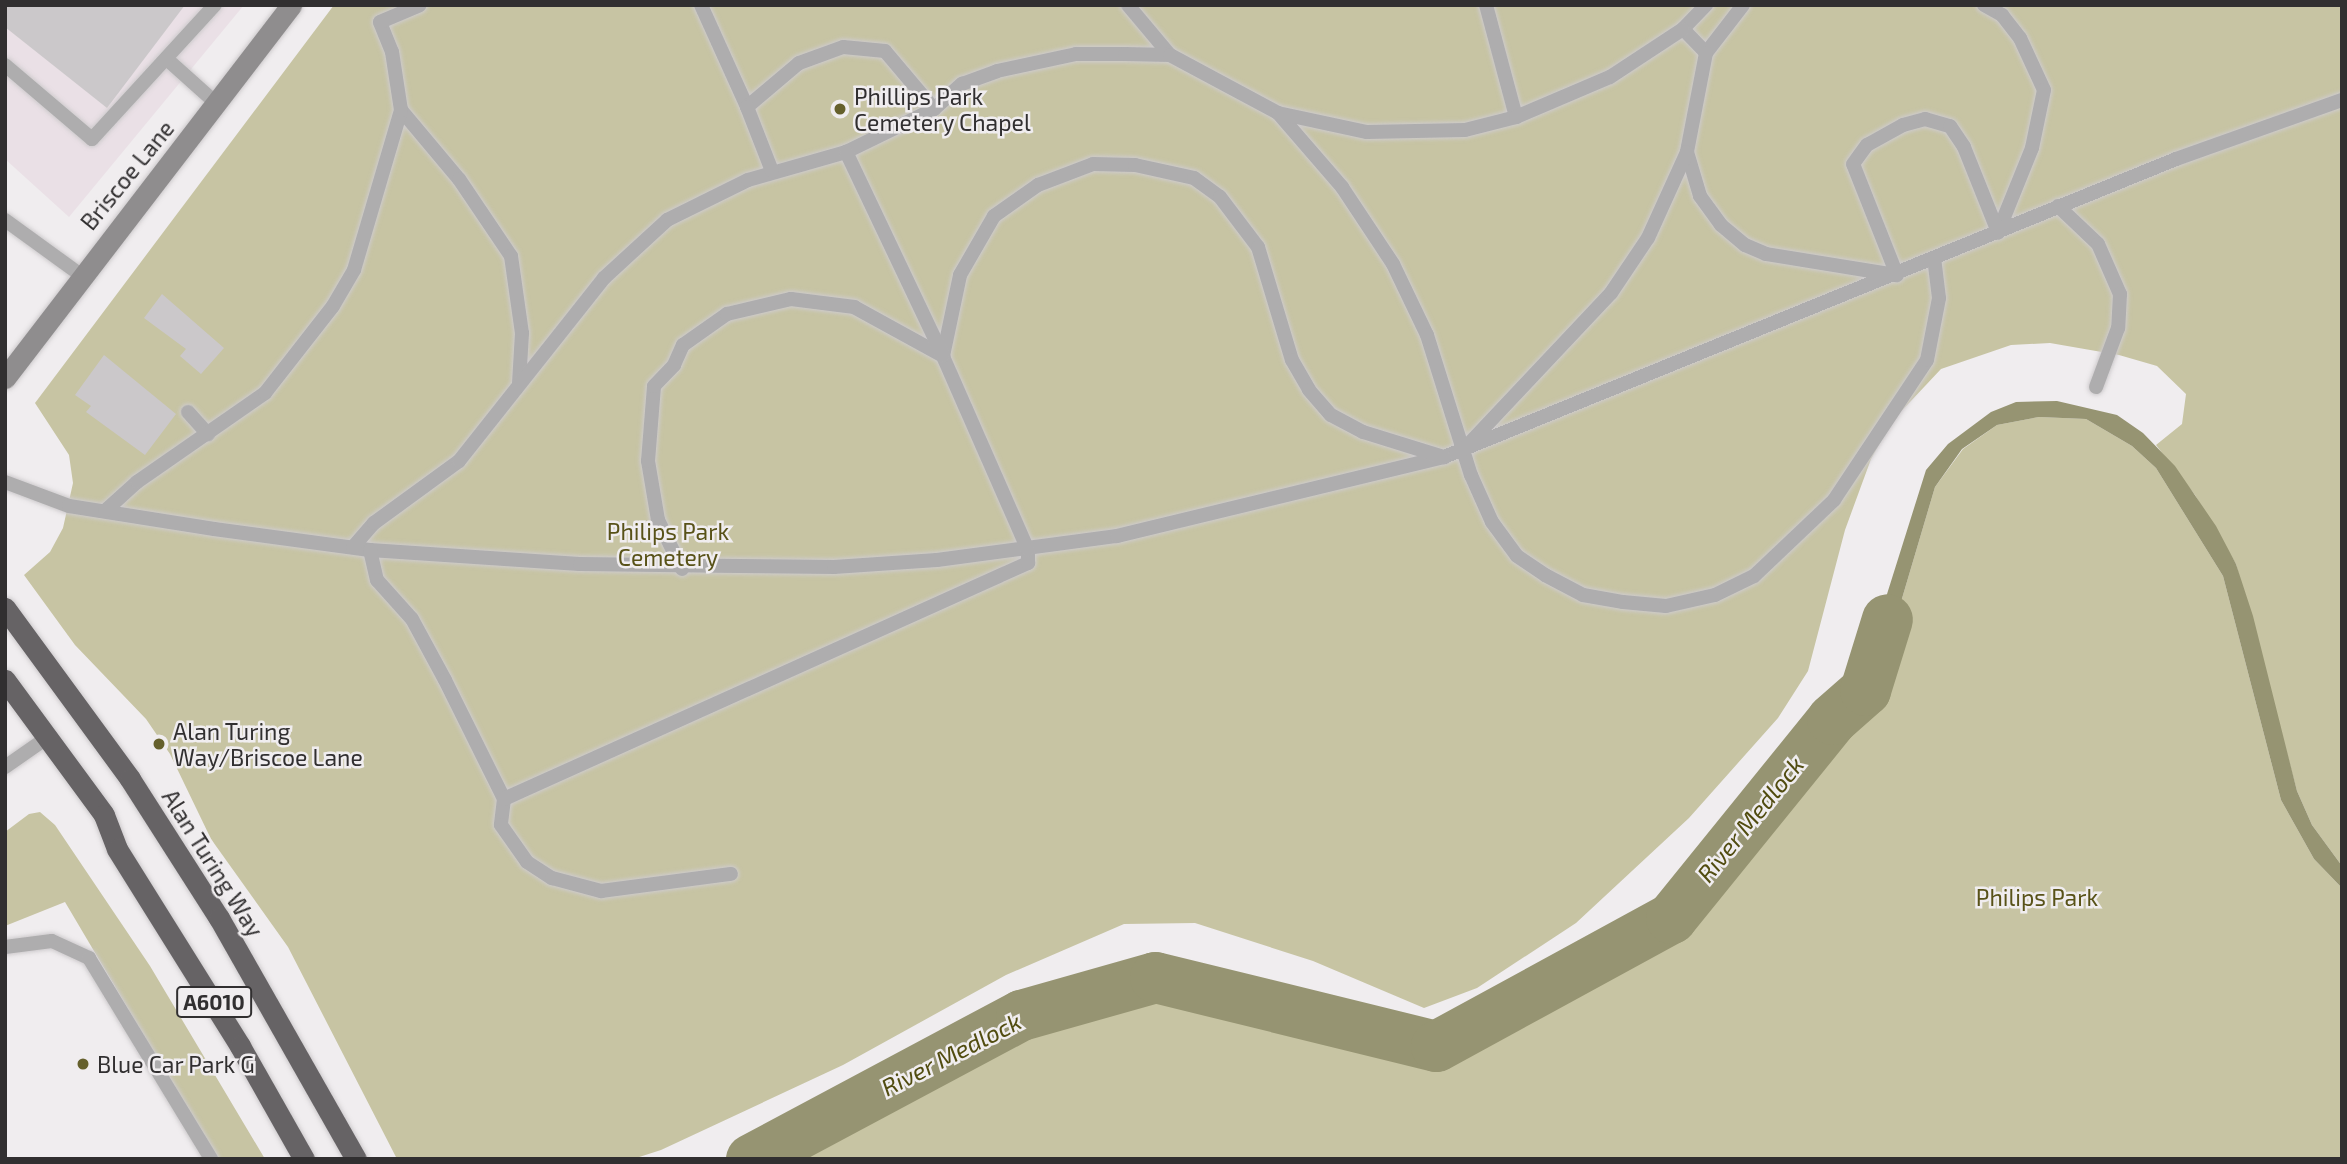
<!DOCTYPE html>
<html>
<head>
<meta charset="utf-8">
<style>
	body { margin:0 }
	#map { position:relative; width:2347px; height:1164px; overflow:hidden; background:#f0edef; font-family:"Exo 2",sans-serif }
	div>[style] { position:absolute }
	.built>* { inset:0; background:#eae0e6 }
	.green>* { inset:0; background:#c7c4a3 }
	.water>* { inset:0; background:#969472 }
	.river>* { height:51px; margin:-25.5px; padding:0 25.5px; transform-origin:25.5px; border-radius:25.5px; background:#969472 }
	.building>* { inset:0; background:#cbc8ca }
	.roads { filter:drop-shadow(0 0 2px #cecbcd) drop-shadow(0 0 2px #cecbcd) }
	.lane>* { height:14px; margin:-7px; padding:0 7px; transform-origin:7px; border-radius:7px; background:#aeadae }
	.secondary>* { height:21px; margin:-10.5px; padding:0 10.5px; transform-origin:10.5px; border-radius:10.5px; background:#8f8d8e }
	.highway>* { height:21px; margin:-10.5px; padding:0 10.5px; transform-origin:10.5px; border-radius:10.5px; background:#666365 }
	.dots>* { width:19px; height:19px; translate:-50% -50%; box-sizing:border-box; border:4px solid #f0edef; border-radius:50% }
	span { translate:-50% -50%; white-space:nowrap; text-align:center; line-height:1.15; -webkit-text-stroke:5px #f0edef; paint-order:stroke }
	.shield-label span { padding:2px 5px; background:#f0edef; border:2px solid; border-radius:5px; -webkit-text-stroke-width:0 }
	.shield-label { font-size:21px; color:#312f30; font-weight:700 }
	.poi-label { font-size:23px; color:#312f30 }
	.left { translate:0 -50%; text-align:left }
	.street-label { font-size:23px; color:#312f30 }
	.park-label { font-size:23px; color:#585218 }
	.water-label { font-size:24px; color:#514c10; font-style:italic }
	.frame { position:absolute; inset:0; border:7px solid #312f30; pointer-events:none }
</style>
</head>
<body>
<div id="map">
	<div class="built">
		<i style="clip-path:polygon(5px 5px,244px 5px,69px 217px,5px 159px)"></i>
	</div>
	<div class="green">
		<i style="clip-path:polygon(334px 5px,2342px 5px,2342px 866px,2312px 825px,2297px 791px,2236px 564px,2195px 495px,2156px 445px,2182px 424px,2186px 394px,2157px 366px,2119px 355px,2050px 343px,2011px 345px,1941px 369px,1893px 420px,1871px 459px,1845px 530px,1808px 671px,1778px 718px,1689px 818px,1576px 923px,1477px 988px,1424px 1008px,1313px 961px,1195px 923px,1124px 924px,1006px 975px,843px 1065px,661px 1150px,633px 1159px,397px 1159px,288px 947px,211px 839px,170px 754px,146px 719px,75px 645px,24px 575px,50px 552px,63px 528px,73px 483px,69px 455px,35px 403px)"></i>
		<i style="clip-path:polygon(2039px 417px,2086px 419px,2132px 446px,2156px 468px,2223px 576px,2281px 800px,2314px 859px,2342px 888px,2342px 1159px,764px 1159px,1024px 1019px,1156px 982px,1436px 1050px,1676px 921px,1836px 721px,1874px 693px,1935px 487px,1963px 449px,1997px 425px)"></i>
		<i style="clip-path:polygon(40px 812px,55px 825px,150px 966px,265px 1159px,217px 1159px,65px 902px,5px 926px,5px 832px,29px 814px)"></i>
	</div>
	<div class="water">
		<i style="clip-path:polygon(2057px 401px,2117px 415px,2143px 433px,2175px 466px,2216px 526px,2236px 564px,2253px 616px,2297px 791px,2312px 825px,2342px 866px,2342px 888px,2314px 859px,2281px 800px,2223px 576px,2156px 468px,2132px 446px,2086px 419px,2039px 417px,1997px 425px,1962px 449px,1935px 487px,1874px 693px,1860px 680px,1926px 470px,1948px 444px,1991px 412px,2016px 402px)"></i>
	</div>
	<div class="river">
		<i style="left:751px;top:1159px;width:306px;rotate:-28.1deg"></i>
		<i style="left:1021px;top:1015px;width:139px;rotate:-15.8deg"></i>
		<i style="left:1155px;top:977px;width:289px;rotate:13.8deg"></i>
		<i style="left:1436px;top:1046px;width:268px;rotate:-28.6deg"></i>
		<i style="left:1671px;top:918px;width:256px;rotate:-51deg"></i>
		<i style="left:1832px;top:719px;width:44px;rotate:-41.3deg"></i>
		<i style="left:1865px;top:690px;width:74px;rotate:-72.8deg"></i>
	</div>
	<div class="building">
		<i style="clip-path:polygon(5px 5px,185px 5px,107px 108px,5px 27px)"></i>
		<i style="clip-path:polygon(162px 294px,224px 348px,201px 374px,180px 356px,186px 349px,144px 318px)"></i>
		<i style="clip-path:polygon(104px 355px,176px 414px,145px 455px,86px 412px,91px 406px,75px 395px)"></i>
	</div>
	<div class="roads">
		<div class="lane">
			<i style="left:701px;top:5px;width:112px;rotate:65.7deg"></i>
			<i style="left:1128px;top:5px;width:65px;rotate:50deg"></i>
			<i style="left:1486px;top:5px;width:116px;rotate:75deg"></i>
			<i style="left:1706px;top:5px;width:33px;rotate:134deg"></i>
			<i style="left:1683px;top:29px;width:33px;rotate:46deg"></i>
			<i style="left:1706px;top:53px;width:61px;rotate:-52.4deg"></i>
			<i style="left:1984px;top:5px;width:21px;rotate:29deg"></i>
			<i style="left:2002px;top:15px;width:29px;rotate:52deg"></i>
			<i style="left:2020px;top:38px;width:57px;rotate:65.2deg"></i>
			<i style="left:2044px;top:90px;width:59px;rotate:101.7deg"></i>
			<i style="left:2032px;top:148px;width:91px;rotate:112deg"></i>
			<i style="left:1706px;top:53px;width:101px;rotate:100.9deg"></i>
			<i style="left:1687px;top:152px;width:46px;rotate:73.5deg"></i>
			<i style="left:1700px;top:196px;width:36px;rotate:54deg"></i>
			<i style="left:1721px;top:225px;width:31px;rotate:40deg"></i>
			<i style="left:1745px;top:245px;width:23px;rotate:23deg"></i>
			<i style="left:1766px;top:254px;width:132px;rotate:9.2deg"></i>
			<i style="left:169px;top:61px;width:66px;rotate:41.9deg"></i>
			<i style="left:5px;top:65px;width:114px;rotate:40.4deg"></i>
			<i style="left:92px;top:139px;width:182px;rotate:-47.5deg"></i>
			<i style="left:934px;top:109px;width:38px;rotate:-42deg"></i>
			<i style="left:962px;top:84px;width:37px;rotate:-20deg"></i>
			<i style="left:997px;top:71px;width:81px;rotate:-12.1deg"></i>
			<i style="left:1076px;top:54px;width:49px"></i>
			<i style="left:1125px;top:54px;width:45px;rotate:1.3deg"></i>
			<i style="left:1170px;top:55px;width:123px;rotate:28.2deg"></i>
			<i style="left:1278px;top:113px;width:98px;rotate:49.1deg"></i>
			<i style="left:1342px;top:187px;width:92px;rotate:56.5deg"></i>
			<i style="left:1393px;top:264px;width:79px;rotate:64.4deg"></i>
			<i style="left:1427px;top:335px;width:147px;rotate:72.6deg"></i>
			<i style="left:1471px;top:475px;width:51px;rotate:65.9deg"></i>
			<i style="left:1492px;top:522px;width:42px;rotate:53.7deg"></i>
			<i style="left:1517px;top:556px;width:34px;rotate:34deg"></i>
			<i style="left:1545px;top:575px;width:43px;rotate:27.8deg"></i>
			<i style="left:1583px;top:595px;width:41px;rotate:9.9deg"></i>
			<i style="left:1623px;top:602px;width:43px;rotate:5.3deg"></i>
			<i style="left:1666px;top:606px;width:50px;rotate:-12.7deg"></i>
			<i style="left:1715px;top:595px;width:43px;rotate:-26deg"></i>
			<i style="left:1754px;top:576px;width:110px;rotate:-43.5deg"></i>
			<i style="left:1834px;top:500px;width:168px;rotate:-56.4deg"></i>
			<i style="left:1927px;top:360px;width:63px;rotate:-79deg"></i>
			<i style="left:1939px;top:298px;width:38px;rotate:-97deg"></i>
			<i style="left:401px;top:110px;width:90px;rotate:50deg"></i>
			<i style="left:459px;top:179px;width:93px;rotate:56deg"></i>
			<i style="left:511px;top:256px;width:78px;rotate:81.9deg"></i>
			<i style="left:522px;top:333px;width:50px;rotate:93.4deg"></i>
			<i style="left:1278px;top:113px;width:91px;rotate:12.1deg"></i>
			<i style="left:1367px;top:132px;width:98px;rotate:-1.2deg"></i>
			<i style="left:1465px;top:130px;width:53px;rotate:-14.3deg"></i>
			<i style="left:1516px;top:117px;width:102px;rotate:-23.1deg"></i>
			<i style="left:1610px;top:77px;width:87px;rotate:-33.3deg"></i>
			<i style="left:2058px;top:206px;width:55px;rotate:43.5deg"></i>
			<i style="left:2098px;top:244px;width:55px;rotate:66.3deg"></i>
			<i style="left:2120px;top:294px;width:34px;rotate:93deg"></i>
			<i style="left:2118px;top:328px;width:63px;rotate:110.4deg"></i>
			<i style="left:5px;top:220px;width:95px;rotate:36deg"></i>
			<i style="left:1897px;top:275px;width:119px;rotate:-111.6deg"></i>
			<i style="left:1853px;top:164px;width:24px;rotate:-54deg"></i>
			<i style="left:1867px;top:145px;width:41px;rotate:-29.1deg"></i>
			<i style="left:1903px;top:125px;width:23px;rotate:-15deg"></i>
			<i style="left:1925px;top:119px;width:26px;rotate:16deg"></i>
			<i style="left:1950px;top:126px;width:25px;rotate:56deg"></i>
			<i style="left:1964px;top:147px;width:92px;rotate:68.2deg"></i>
			<i style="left:188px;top:412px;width:30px;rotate:48deg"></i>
			<i style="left:1464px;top:449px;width:214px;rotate:-46.7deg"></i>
			<i style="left:1611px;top:293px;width:66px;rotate:-56.1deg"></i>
			<i style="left:1648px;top:238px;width:94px;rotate:-65.6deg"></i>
			<i style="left:5px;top:482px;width:68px;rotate:20.6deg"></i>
			<i style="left:69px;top:506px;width:147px;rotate:9deg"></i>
			<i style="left:214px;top:529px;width:157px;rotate:7.7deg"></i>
			<i style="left:370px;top:550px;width:210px;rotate:3.8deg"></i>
			<i style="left:580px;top:564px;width:254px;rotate:0.7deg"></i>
			<i style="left:834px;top:567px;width:103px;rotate:-3.9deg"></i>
			<i style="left:937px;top:560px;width:182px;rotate:-7.6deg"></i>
			<i style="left:1117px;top:536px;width:336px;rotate:-13.6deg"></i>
			<i style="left:1444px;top:457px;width:790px;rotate:-22.15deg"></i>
			<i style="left:2176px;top:159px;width:176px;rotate:-19.6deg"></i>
			<i style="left:105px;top:511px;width:43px;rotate:-42.2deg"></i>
			<i style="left:137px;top:482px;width:156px;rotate:-34.8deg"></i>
			<i style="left:265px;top:393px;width:110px;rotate:-52deg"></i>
			<i style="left:333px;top:306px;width:42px;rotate:-59.7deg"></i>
			<i style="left:354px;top:270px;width:167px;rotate:-73.6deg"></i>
			<i style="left:401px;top:110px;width:59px;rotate:-98.8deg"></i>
			<i style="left:392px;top:52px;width:32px;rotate:-112deg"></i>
			<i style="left:380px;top:22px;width:43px;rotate:-23deg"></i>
			<i style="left:353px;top:547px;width:32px;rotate:-49deg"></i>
			<i style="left:374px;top:523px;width:105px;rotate:-36.1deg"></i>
			<i style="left:459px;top:461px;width:233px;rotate:-51.6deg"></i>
			<i style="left:604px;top:278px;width:86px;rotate:-42.6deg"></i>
			<i style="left:667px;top:220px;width:90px;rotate:-26.3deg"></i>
			<i style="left:748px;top:180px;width:102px;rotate:-15.9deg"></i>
			<i style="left:846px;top:152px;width:98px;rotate:-26deg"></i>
			<i style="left:934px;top:109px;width:76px;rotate:-130.2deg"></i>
			<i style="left:885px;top:51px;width:42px;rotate:-174.6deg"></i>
			<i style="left:843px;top:47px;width:47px;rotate:160deg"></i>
			<i style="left:799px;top:63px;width:68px;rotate:139.8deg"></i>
			<i style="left:747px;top:107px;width:69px;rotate:68.7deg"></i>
			<i style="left:370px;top:550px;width:31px;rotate:77deg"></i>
			<i style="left:377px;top:580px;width:52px;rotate:48.1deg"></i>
			<i style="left:412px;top:619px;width:69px;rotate:61.6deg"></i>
			<i style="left:445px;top:680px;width:133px;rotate:63.6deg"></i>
			<i style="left:504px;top:799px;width:26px;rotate:97deg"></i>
			<i style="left:501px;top:825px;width:45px;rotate:54.9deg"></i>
			<i style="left:527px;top:862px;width:30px;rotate:33deg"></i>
			<i style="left:552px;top:878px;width:51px;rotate:14.9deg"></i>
			<i style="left:601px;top:891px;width:131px;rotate:-7.5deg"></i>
			<i style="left:682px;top:569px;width:55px;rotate:-116.1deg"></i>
			<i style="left:658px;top:520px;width:60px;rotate:-99.6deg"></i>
			<i style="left:648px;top:461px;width:75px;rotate:-85.4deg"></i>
			<i style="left:654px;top:386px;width:29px;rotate:-46deg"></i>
			<i style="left:674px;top:365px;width:22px;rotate:-66deg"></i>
			<i style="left:683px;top:345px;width:54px;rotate:-35.2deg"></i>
			<i style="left:727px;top:314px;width:66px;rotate:-13.2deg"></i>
			<i style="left:791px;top:299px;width:64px;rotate:7.2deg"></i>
			<i style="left:854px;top:307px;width:102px;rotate:28.8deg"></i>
			<i style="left:943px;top:356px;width:83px;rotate:-78.1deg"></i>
			<i style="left:960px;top:275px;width:68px;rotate:-60deg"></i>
			<i style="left:994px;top:216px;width:54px;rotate:-35.2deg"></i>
			<i style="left:1038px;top:185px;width:59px;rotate:-20.9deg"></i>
			<i style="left:1093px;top:164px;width:42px;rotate:1.4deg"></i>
			<i style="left:1135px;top:165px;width:60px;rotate:12.4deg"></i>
			<i style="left:1194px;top:178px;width:32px;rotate:36deg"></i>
			<i style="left:1220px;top:197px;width:63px;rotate:52.8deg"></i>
			<i style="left:1258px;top:247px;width:118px;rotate:73.3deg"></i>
			<i style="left:1292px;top:360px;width:34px;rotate:60deg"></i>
			<i style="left:1309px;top:390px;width:33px;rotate:49deg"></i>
			<i style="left:1331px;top:415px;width:36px;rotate:28deg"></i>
			<i style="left:1363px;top:432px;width:85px;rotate:17.2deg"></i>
			<i style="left:5px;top:767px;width:52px;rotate:-34.9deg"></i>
			<i style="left:504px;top:799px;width:575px;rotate:-24.25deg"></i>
			<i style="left:1028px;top:563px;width:13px;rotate:-90deg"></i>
			<i style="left:1028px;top:550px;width:212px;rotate:-113.7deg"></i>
			<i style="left:943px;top:356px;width:226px;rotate:-115.4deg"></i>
			<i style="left:5px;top:947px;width:47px;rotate:-7.3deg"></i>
			<i style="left:52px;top:941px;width:41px;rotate:24.7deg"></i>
			<i style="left:89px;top:958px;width:235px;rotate:58.7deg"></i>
		</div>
		<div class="secondary">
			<i style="left:5px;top:378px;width:470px;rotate:-52.5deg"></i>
		</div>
		<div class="highway">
			<i style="left:5px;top:608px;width:212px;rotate:53.8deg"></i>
			<i style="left:130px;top:779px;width:165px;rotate:57.4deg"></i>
			<i style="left:219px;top:918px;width:277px;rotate:60.4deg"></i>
			<i style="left:5px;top:680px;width:167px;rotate:53.7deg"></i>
			<i style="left:104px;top:815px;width:36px;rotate:69deg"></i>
			<i style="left:117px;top:849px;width:232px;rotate:58deg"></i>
			<i style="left:240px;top:1046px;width:130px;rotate:60.5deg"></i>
		</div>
	</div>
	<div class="dots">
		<i style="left:840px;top:109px;background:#65602c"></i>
		<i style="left:159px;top:744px;background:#65602c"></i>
		<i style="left:83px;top:1064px;background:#65602c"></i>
	</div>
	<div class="shield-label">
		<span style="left:214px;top:1002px">A6010</span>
	</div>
	<div class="poi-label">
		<span class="left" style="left:854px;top:109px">Phillips Park<br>Cemetery Chapel</span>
		<span class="left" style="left:173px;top:744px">Alan Turing<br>Way/Briscoe Lane</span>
		<span class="left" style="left:97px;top:1064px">Blue Car Park G</span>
	</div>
	<div class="street-label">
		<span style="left:127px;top:175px;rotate:-51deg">Briscoe Lane</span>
		<span style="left:213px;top:863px;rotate:58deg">Alan Turing Way</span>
	</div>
	<div class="park-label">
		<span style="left:668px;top:544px">Philips Park<br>Cemetery</span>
		<span style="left:2037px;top:897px">Philips Park</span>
	</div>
	<div class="water-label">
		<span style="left:1750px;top:819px;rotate:-51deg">River Medlock</span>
		<span style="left:951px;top:1054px;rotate:-27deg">River Medlock</span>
	</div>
	<div class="frame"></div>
</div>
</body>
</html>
